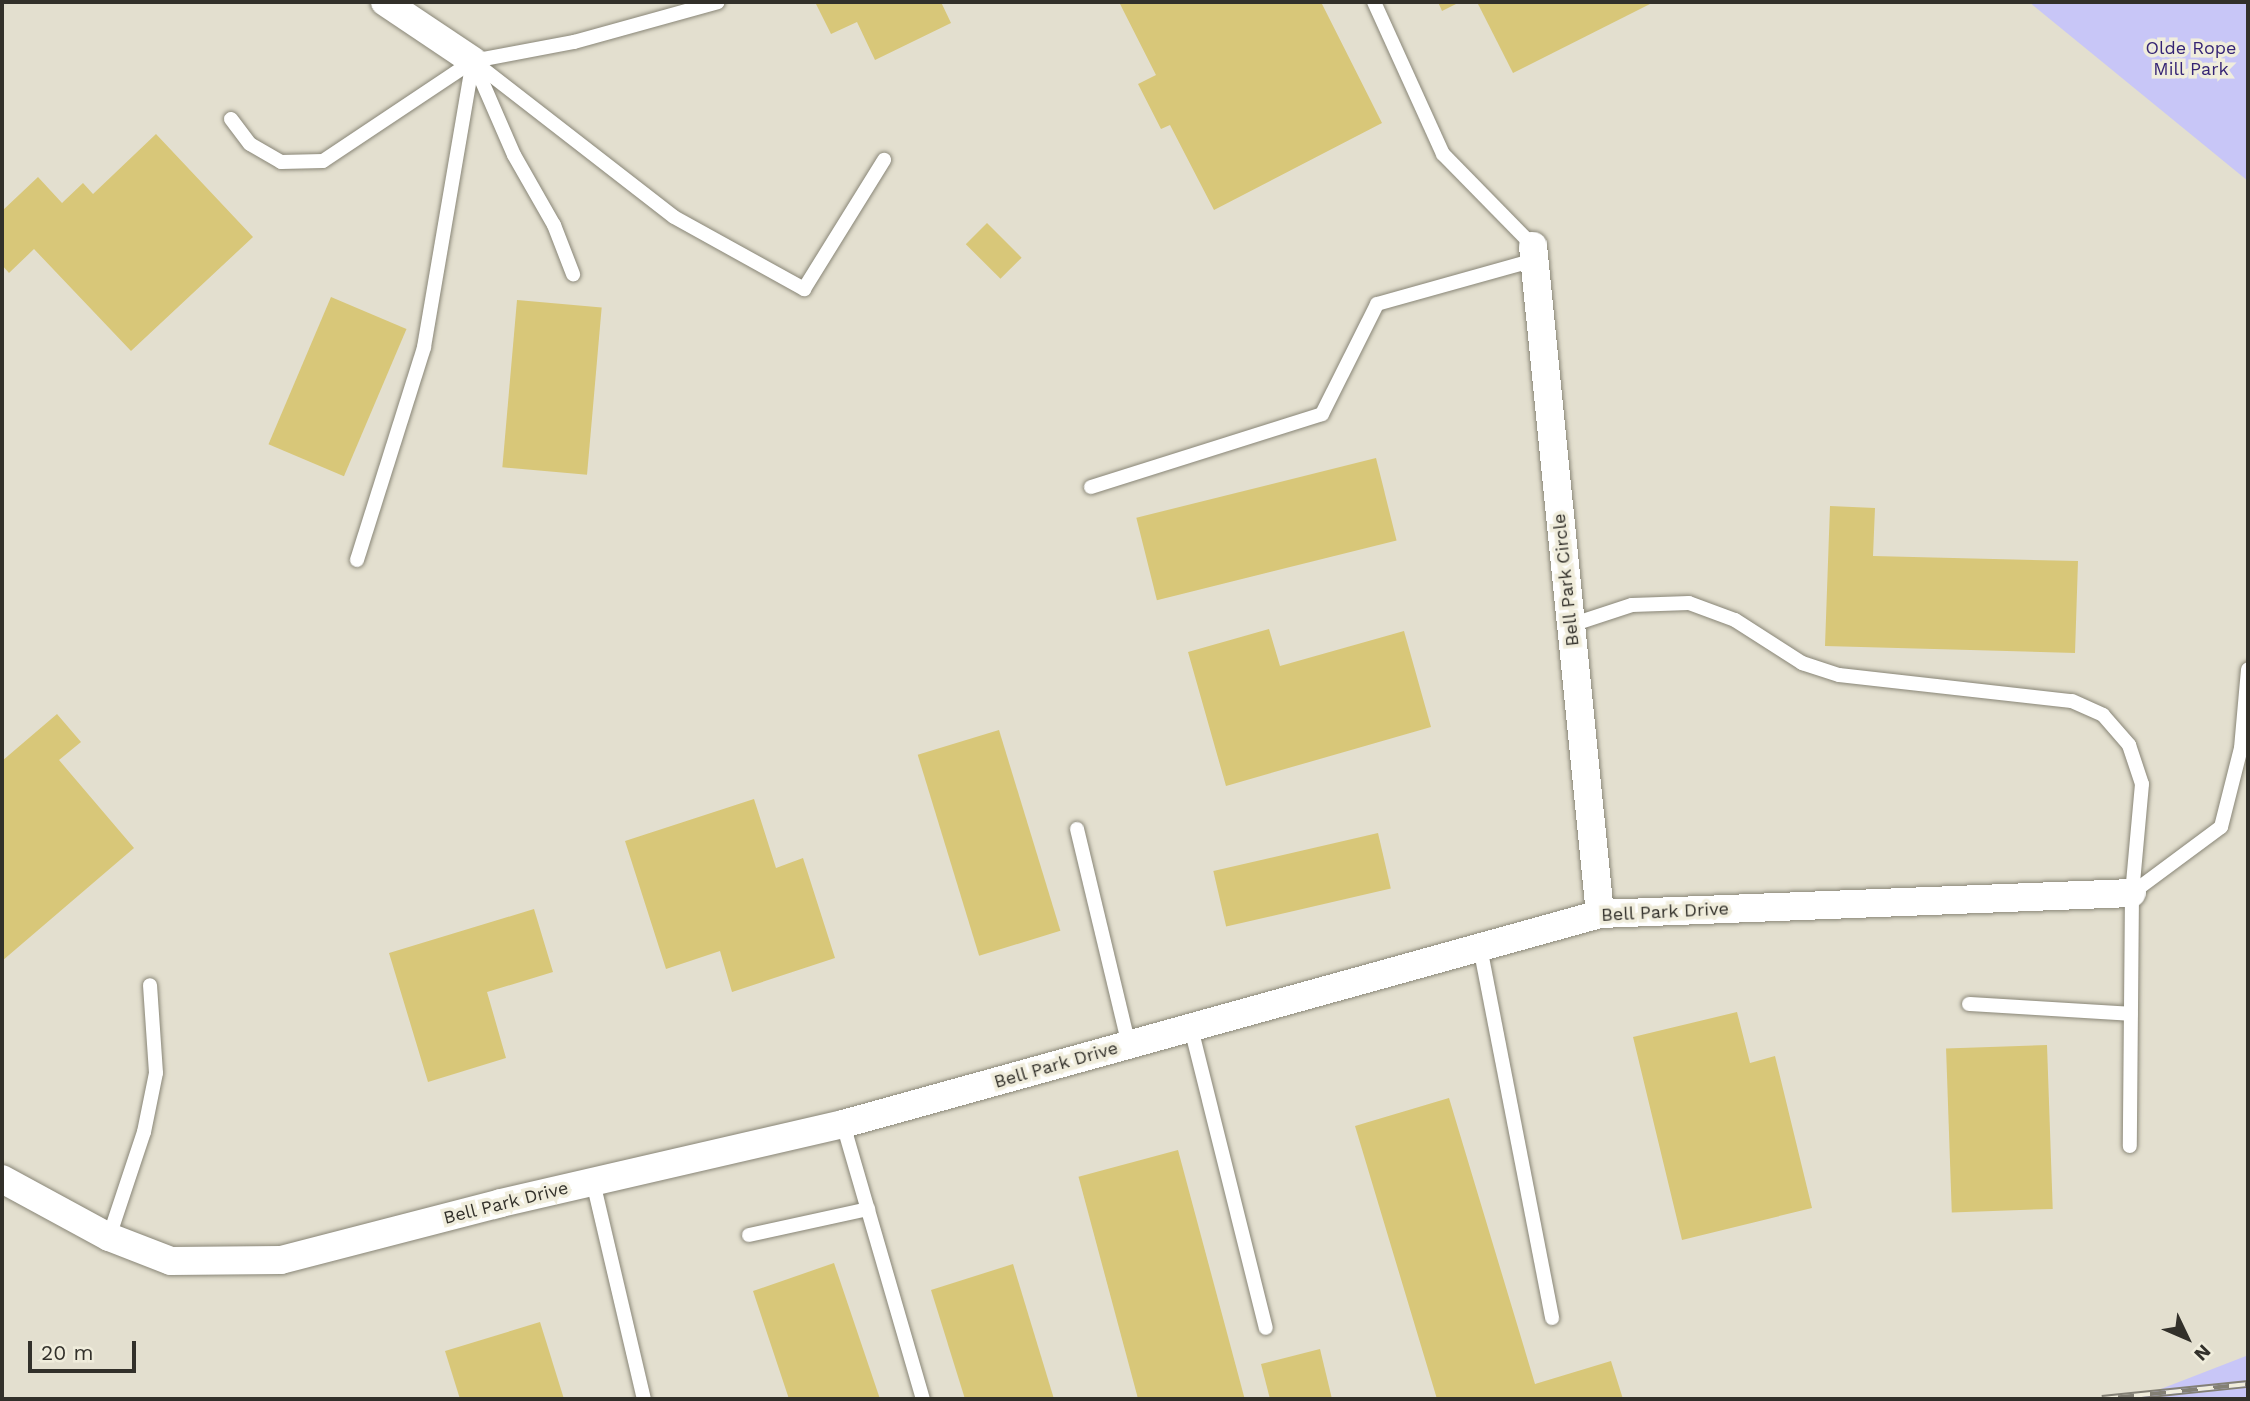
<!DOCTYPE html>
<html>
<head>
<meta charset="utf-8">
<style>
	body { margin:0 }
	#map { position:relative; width:2250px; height:1401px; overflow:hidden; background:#e3dfcf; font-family:"Work Sans",sans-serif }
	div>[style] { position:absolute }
	.green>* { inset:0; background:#c8c6f7 }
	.building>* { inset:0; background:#d8c779; transform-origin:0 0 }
	.roads { filter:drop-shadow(0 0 2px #898677) drop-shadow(0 0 2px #898677) }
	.service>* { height:14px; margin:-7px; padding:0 7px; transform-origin:7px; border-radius:7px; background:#fff }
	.minor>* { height:28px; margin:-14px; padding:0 14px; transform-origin:14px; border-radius:14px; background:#fff }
	.rail>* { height:8px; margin-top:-4px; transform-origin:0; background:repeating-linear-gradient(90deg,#f0eddc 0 16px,#838075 0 32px); box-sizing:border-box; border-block:2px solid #838075 }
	span { translate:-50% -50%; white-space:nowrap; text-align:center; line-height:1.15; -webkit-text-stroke:7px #f0eddc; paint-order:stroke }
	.park-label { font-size:18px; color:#352474 }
	.street-label { font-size:18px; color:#32302a }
	.frame { position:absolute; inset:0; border:4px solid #32302a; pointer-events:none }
	.north { position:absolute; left:2152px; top:1303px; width:70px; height:70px; -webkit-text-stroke:5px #f0eddc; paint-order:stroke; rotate:134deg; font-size:19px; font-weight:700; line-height:28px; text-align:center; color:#32302a }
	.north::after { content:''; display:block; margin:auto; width:24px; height:32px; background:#32302a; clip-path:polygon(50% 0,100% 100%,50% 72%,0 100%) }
	.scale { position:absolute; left:28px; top:1341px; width:108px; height:32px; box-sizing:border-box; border:4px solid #32302a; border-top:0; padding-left:9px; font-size:21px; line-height:24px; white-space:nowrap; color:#32302a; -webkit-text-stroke:5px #f0eddc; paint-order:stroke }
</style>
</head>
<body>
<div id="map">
	<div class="green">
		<i style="clip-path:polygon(2029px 2px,2248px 2px,2248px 181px)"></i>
		<i style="clip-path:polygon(2248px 1355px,2248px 1399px,2135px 1399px,2246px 1356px)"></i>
	</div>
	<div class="building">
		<i style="clip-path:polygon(815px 2px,941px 2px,951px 23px,875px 60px,857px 22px,831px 34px)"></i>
		<i style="clip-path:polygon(1119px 2px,1321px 2px,1382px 123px,1214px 210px,1170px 125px,1161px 129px,1138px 84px,1156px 75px)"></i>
		<i style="clip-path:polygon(1438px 2px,1460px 2px,1442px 11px)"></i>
		<i style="clip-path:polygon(1477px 2px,1654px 2px,1513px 73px)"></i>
		<i style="clip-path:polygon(156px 134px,253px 237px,131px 351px,34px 249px,9px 273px,2px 265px,2px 211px,38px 177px,62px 203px,83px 183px,93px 194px)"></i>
		<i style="left:987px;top:223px;width:49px;height:30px;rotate:45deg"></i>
		<i style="left:331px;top:297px;width:82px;height:160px;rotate:23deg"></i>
		<i style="left:517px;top:300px;width:85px;height:168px;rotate:5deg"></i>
		<i style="left:1376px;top:458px;width:85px;height:247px;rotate:76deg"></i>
		<i style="clip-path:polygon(1830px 506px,1875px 508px,1873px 556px,2078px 561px,2075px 653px,1825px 646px)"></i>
		<i style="clip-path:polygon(1269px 629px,1280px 666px,1404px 631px,1431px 727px,1226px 786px,1188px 652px)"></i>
		<i style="clip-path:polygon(57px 714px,81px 742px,59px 760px,134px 848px,2px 961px,2px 761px)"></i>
		<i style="left:999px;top:730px;width:210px;height:85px;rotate:73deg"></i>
		<i style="clip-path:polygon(754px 799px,776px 868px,803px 858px,835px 958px,732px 992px,720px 951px,666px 969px,625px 841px)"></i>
		<i style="left:1378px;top:833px;width:57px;height:169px;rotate:77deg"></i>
		<i style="clip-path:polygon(534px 909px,553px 972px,487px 992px,506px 1058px,428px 1082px,389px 953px)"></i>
		<i style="clip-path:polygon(1737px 1012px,1750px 1063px,1775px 1056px,1812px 1208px,1682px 1240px,1633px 1037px)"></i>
		<i style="left:2047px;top:1045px;width:164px;height:101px;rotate:88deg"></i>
		<i style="clip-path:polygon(1449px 1098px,1535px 1384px,1611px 1361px,1623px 1399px,1437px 1399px,1355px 1126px)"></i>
		<i style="left:1178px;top:1150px;width:257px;height:103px;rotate:75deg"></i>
		<i style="clip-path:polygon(834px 1263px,880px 1399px,789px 1399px,753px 1291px)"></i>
		<i style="clip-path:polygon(1013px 1264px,1054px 1399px,965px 1399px,931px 1290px)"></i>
		<i style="clip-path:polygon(540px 1322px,564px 1399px,460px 1399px,445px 1351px)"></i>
		<i style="clip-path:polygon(1320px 1349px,1332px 1399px,1270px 1399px,1261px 1364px)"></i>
	</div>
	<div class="roads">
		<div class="service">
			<i style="left:1374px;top:2px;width:167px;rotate:65.6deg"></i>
			<i style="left:1443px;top:154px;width:129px;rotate:45.6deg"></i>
			<i style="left:473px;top:61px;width:254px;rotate:37.8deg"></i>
			<i style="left:674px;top:217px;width:149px;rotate:29deg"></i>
			<i style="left:804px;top:289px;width:152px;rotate:-58.2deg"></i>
			<i style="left:474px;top:63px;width:100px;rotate:66.5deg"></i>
			<i style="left:514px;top:155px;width:81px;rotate:60.3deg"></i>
			<i style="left:554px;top:225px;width:53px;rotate:68.8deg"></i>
			<i style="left:231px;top:119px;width:31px;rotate:53deg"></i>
			<i style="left:250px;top:144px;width:36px;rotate:30deg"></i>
			<i style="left:281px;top:162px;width:42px;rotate:-1.4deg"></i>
			<i style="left:323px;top:161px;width:180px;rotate:-33.7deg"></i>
			<i style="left:473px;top:61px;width:103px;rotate:-10.7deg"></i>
			<i style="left:574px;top:42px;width:149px;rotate:-15.5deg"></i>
			<i style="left:1091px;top:487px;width:242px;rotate:-17.5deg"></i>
			<i style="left:1322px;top:414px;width:123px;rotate:-63.4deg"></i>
			<i style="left:1377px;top:304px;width:164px;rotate:-15.6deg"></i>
			<i style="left:357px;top:560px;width:223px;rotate:-72.5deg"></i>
			<i style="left:424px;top:347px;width:290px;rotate:-80.3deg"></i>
			<i style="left:1571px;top:625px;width:64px;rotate:-18.2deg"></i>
			<i style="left:1632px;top:605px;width:57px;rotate:-2deg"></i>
			<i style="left:1689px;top:603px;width:49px;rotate:20.3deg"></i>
			<i style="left:1735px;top:620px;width:80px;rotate:32.7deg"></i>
			<i style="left:1802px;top:663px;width:39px;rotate:18deg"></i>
			<i style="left:1839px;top:675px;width:234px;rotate:6.4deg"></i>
			<i style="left:2072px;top:701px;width:34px;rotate:24deg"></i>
			<i style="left:2103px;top:715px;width:40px;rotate:49deg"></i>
			<i style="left:2129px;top:745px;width:41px;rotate:71.6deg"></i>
			<i style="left:2142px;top:784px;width:109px;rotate:95.2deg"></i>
			<i style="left:2132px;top:893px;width:253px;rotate:90.5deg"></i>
			<i style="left:1077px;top:829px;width:222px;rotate:76.5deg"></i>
			<i style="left:2132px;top:893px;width:111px;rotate:-36.6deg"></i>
			<i style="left:2221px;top:827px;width:81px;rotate:-75.8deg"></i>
			<i style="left:2241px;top:748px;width:79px;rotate:-84.9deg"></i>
			<i style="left:1480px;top:947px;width:378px;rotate:79deg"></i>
			<i style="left:1969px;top:1004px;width:162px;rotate:3.5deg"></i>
			<i style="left:1191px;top:1028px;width:309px;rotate:76deg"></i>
			<i style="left:843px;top:1124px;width:286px;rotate:73.8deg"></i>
			<i style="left:593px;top:1182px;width:223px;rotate:76.8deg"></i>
			<i style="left:749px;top:1235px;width:122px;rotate:-12.3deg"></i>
			<i style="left:109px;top:1237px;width:111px;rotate:-71.6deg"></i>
			<i style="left:144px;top:1132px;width:60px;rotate:-78.5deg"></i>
			<i style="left:156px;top:1073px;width:88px;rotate:-93.9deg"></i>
		</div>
		<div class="minor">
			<i style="left:385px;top:2px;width:106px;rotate:33.8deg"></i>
			<i style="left:1533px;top:246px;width:671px;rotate:84.27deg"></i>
			<i style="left:2px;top:1179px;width:122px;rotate:28.5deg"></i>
			<i style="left:109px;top:1237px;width:66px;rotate:21.2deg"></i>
			<i style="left:171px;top:1261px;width:110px;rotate:-0.5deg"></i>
			<i style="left:281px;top:1260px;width:227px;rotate:-14.5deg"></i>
			<i style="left:501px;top:1203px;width:351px;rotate:-13deg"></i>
			<i style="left:843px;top:1124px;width:786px;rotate:-15.5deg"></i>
			<i style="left:1600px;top:914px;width:532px;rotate:-2.26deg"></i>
		</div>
	</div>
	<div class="rail">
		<i style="left:2102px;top:1399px;width:147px;rotate:-5.9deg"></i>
	</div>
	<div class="park-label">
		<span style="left:2191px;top:59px">Olde Rope<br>Mill Park</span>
	</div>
	<div class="street-label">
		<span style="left:1566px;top:580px;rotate:-96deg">Bell Park Circle</span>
		<span style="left:1665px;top:912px;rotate:-3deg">Bell Park Drive</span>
		<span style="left:1056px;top:1065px;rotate:-16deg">Bell Park Drive</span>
		<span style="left:506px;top:1203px;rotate:-14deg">Bell Park Drive</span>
	</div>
	<div class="frame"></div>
	<div class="north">N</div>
	<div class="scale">20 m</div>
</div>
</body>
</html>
